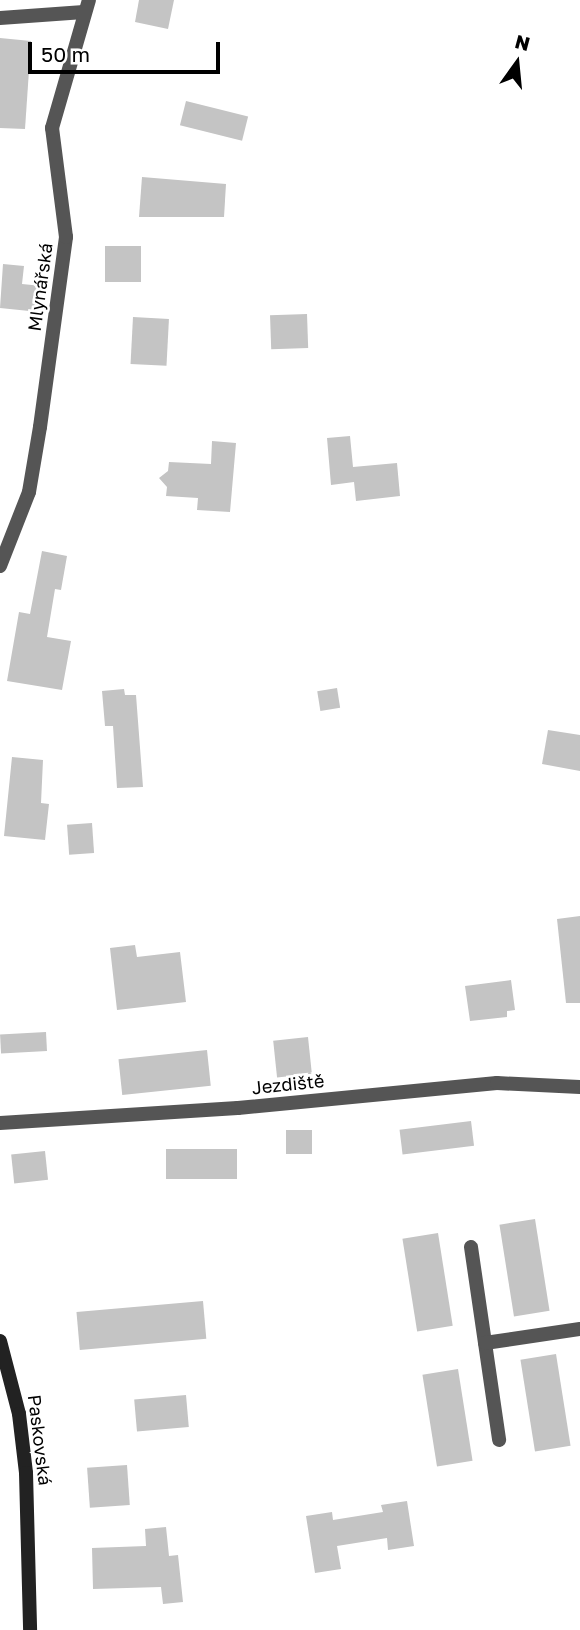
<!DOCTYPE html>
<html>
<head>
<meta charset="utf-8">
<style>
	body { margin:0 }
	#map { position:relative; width:580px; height:1630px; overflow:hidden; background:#fff; font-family:"Golos Text",sans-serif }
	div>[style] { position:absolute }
	.building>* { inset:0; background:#c4c4c4; transform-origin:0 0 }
	.street>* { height:14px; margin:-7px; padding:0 7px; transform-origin:7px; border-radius:7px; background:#555 }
	.secondary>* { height:14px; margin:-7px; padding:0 7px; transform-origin:7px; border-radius:7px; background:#222 }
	span { translate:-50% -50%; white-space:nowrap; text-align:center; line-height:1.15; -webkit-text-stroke:5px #fff; paint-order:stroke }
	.street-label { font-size:18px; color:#000 }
	.north { position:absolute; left:482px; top:28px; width:70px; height:70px; -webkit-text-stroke:5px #fff; paint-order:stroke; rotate:15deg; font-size:19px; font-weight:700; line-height:28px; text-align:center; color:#000 }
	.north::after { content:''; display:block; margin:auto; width:24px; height:32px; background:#000; clip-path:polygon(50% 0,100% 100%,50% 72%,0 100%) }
	.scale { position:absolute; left:28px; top:42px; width:192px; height:32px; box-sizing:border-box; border:4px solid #000; border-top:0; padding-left:9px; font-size:21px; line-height:24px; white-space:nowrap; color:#000; -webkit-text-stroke:5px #fff; paint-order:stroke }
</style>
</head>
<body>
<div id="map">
	<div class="building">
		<i style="clip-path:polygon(139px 0,174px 0,168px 29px,135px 22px)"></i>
		<i style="clip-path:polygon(0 38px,31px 41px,25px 129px,0 128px)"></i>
		<i style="left:186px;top:101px;width:64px;height:25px;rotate:14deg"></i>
		<i style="clip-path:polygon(142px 177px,226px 184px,224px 217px,139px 217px)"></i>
		<i style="left:141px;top:246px;width:36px;height:36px;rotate:90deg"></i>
		<i style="clip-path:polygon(3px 264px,24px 266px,22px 284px,42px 286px,39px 312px,0 308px)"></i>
		<i style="left:307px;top:314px;width:34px;height:37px;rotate:88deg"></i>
		<i style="left:133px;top:317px;width:36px;height:47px;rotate:3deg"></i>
		<i style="clip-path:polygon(350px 436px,353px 467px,397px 463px,400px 496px,356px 501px,354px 482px,331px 485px,327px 438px)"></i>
		<i style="clip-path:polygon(212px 441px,236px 443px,230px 512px,197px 510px,198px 498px,166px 496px,167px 487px,159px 478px,168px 471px,169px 462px,211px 464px)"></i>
		<i style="clip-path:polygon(42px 551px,67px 556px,61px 590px,55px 589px,47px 637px,71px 641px,62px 690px,7px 681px,19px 612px,30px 614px)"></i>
		<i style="left:337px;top:688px;width:20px;height:20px;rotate:81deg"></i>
		<i style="clip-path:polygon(124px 689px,125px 695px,136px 695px,143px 787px,117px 788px,113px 726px,105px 726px,102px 691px)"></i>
		<i style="clip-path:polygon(548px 730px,580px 735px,580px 771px,542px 764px)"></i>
		<i style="clip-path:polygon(12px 757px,43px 760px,41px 803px,49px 804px,45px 840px,4px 836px)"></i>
		<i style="left:92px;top:823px;width:30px;height:25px;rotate:86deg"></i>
		<i style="clip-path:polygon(580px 916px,580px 1003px,566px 1003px,557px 919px)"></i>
		<i style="clip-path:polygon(135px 945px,137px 957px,180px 952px,186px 1002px,117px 1010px,110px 948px)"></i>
		<i style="clip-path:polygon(511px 980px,515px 1010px,507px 1011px,507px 1017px,470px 1021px,465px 986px)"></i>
		<i style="left:46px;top:1032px;width:19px;height:46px;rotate:87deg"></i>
		<i style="left:308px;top:1037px;width:37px;height:35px;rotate:84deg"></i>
		<i style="left:207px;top:1050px;width:36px;height:89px;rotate:84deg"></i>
		<i style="left:471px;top:1121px;width:25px;height:72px;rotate:83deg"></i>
		<i style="left:312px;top:1130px;width:24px;height:26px;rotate:90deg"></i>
		<i style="left:237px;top:1149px;width:30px;height:71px;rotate:90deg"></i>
		<i style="left:45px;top:1151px;width:29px;height:34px;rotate:84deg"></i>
		<i style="left:535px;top:1219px;width:93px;height:36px;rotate:81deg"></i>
		<i style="left:438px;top:1233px;width:94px;height:36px;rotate:81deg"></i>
		<i style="left:203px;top:1301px;width:38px;height:127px;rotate:85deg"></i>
		<i style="left:556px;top:1354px;width:93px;height:36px;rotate:81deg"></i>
		<i style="left:458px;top:1369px;width:93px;height:36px;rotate:81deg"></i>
		<i style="left:186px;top:1395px;width:32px;height:52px;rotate:85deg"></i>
		<i style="left:127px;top:1465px;width:40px;height:40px;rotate:86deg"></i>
		<i style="clip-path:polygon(407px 1501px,414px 1546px,388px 1550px,387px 1538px,337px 1546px,341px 1569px,315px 1573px,306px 1516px,332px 1512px,333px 1520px,383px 1512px,381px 1505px)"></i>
		<i style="clip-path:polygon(166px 1527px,169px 1556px,178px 1555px,183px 1602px,163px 1604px,161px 1587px,93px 1589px,92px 1548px,146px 1546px,145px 1529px)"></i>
	</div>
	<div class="street">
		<i style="left:0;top:18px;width:84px;rotate:-4.1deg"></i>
		<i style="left:0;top:566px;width:79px;rotate:-68.6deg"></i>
		<i style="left:29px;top:492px;width:66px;rotate:-80.4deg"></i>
		<i style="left:40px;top:427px;width:192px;rotate:-82.2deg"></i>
		<i style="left:66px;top:237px;width:110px;rotate:-97.3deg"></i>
		<i style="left:52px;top:128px;width:133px;rotate:-73.9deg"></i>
		<i style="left:0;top:1123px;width:238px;rotate:-3.6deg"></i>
		<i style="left:238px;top:1108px;width:260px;rotate:-5.5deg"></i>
		<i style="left:497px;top:1083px;width:83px;rotate:2.8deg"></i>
		<i style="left:471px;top:1247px;width:195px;rotate:81.7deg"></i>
		<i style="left:485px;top:1343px;width:96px;rotate:-8.4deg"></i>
	</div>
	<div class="secondary">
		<i style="left:0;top:1341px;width:75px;rotate:75.4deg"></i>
		<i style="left:19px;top:1414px;width:59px;rotate:83.2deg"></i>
		<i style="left:26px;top:1473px;width:157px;rotate:88.5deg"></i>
	</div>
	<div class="street-label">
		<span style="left:40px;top:287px;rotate:-82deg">Mlynářská</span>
		<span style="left:288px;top:1084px;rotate:-6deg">Jezdiště</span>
		<span style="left:40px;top:1440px;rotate:83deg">Paskovská</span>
	</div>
	<div class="north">N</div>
	<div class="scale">50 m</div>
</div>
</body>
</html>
